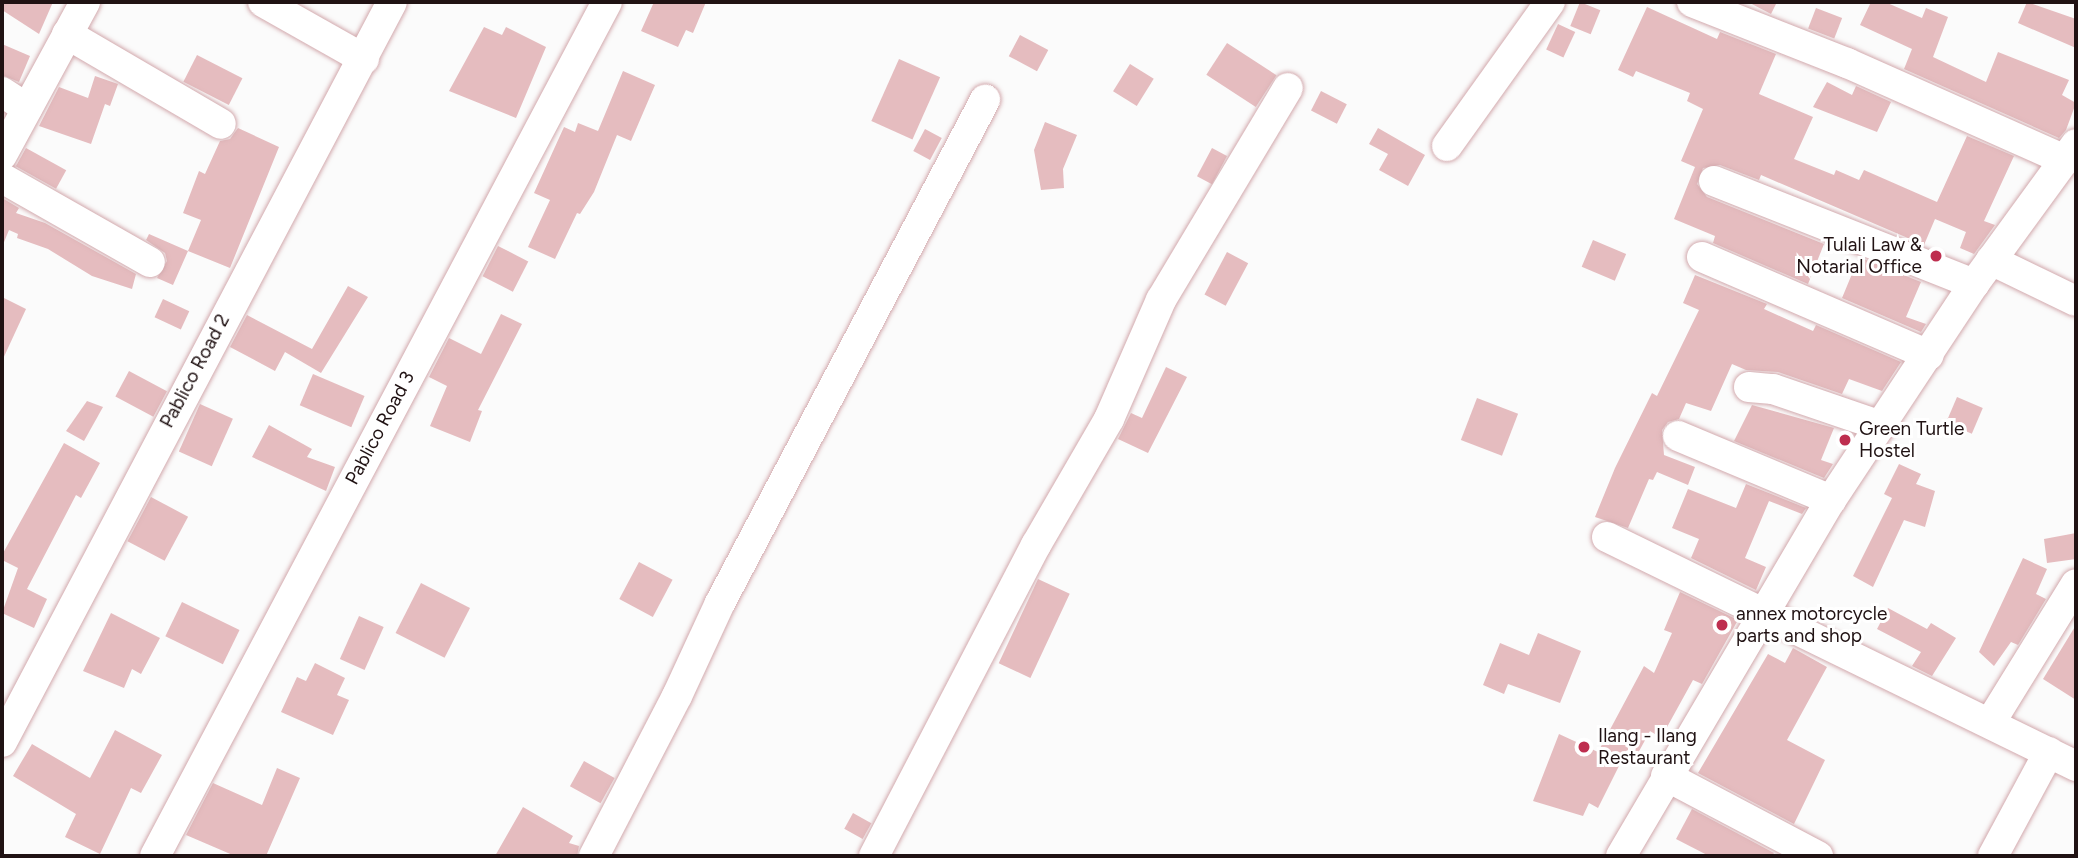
<!DOCTYPE html>
<html>
<head>
<meta charset="utf-8">
<style>
	body { margin:0 }
	#map { position:relative; width:2078px; height:858px; overflow:hidden; background:#fbfbfb; font-family:Figtree,sans-serif }
	div>[style] { position:absolute }
	.building>* { inset:0; background:#e5bcbf; transform-origin:0 0 }
	.roads { filter:drop-shadow(0 0 2px #d2a9ad) drop-shadow(0 0 2px #d2a9ad) }
	.minor>* { height:30px; margin:-15px; padding:0 15px; transform-origin:15px; border-radius:15px; background:#fff }
	.dots>* { width:19px; height:19px; translate:-50% -50%; box-sizing:border-box; border:4px solid #fff; border-radius:50% }
	span { translate:-50% -50%; white-space:nowrap; text-align:center; line-height:1.15; -webkit-text-stroke:6px #fff; paint-order:stroke }
	.poi-label { font-size:19px; color:#201213 }
	.right { translate:-100% -50%; text-align:right }
	.left { translate:0 -50%; text-align:left }
	.street-label { font-size:19px; color:#201213 }
	.frame { position:absolute; inset:0; border:4px solid #201213; pointer-events:none }
</style>
</head>
<body>
<div id="map">
	<div class="building">
		<i style="clip-path:polygon(2px 2px,53px 2px,39px 34px,2px 10px)"></i>
		<i style="clip-path:polygon(654px 2px,706px 2px,693px 33px,686px 30px,678px 47px,641px 31px)"></i>
		<i style="left:1580px;top:2px;width:22px;height:26px;rotate:22deg"></i>
		<i style="clip-path:polygon(1748px 2px,1777px 2px,1771px 14px)"></i>
		<i style="clip-path:polygon(1871px 2px,1885px 2px,1922px 18px,1926px 8px,1948px 17px,1933px 57px,1986px 82px,1998px 52px,2069px 80px,2062px 95px,2076px 103px,2066px 130px,2059px 138px,1904px 69px,1912px 49px,1860px 25px)"></i>
		<i style="clip-path:polygon(2027px 2px,2076px 19px,2076px 48px,2018px 23px)"></i>
		<i style="clip-path:polygon(1647px 7px,1717px 39px,1720px 32px,1776px 54px,1759px 94px,1813px 117px,1794px 159px,1834px 175px,1836px 170px,1859px 180px,1864px 170px,1937px 202px,1967px 136px,2014px 156px,1984px 221px,1995px 225px,1974px 254px,1960px 248px,1966px 232px,1935px 219px,1924px 245px,1761px 175px,1759px 180px,1720px 165px,1703px 168px,1697px 184px,1707px 197px,1824px 244px,1808px 284px,1713px 243px,1715px 236px,1674px 219px,1695px 167px,1681px 161px,1703px 109px,1687px 101px,1690px 93px,1636px 71px,1633px 77px,1618px 70px)"></i>
		<i style="left:1816px;top:8px;width:28px;height:22px;rotate:21deg"></i>
		<i style="left:1558px;top:24px;width:19px;height:28px;rotate:25deg"></i>
		<i style="clip-path:polygon(484px 27px,502px 35px,506px 27px,546px 47px,516px 118px,449px 91px)"></i>
		<i style="left:1020px;top:35px;width:32px;height:24px;rotate:28deg"></i>
		<i style="left:1227px;top:43px;width:59px;height:38px;rotate:33deg"></i>
		<i style="clip-path:polygon(2px 44px,30px 56px,19px 82px,2px 75px)"></i>
		<i style="left:197px;top:55px;width:51px;height:30px;rotate:27deg"></i>
		<i style="left:899px;top:59px;width:45px;height:68px;rotate:24deg"></i>
		<i style="left:1130px;top:64px;width:28px;height:32px;rotate:32deg"></i>
		<i style="clip-path:polygon(623px 71px,655px 85px,631px 141px,617px 135px,594px 192px,580px 214px,577px 213px,555px 259px,528px 247px,550px 200px,534px 193px,564px 127px,575px 132px,578px 123px,598px 131px)"></i>
		<i style="clip-path:polygon(95px 76px,118px 84px,110px 106px,105px 104px,91px 144px,39px 126px,59px 87px,88px 98px)"></i>
		<i style="clip-path:polygon(1827px 82px,1852px 95px,1856px 86px,1891px 102px,1877px 132px,1813px 107px)"></i>
		<i style="left:1321px;top:91px;width:29px;height:22px;rotate:27deg"></i>
		<i style="clip-path:polygon(1045px 122px,1077px 135px,1063px 169px,1064px 188px,1041px 190px,1034px 150px)"></i>
		<i style="clip-path:polygon(238px 128px,279px 147px,230px 268px,188px 251px,201px 220px,183px 213px,199px 171px,205px 174px,220px 141px,230px 139px)"></i>
		<i style="clip-path:polygon(1378px 128px,1425px 155px,1408px 186px,1379px 170px,1388px 154px,1369px 144px)"></i>
		<i style="left:925px;top:129px;width:19px;height:25px;rotate:28deg"></i>
		<i style="left:26px;top:148px;width:46px;height:21px;rotate:29deg"></i>
		<i style="left:1212px;top:148px;width:17px;height:32px;rotate:28deg"></i>
		<i style="clip-path:polygon(2px 198px,19px 208px,16px 213px,45px 223px,136px 274px,132px 289px,92px 276px,48px 249px,17px 238px,18px 234px,9px 230px,2px 247px)"></i>
		<i style="clip-path:polygon(149px 234px,188px 251px,173px 285px,157px 278px,167px 261px,165px 253px,146px 240px)"></i>
		<i style="left:1593px;top:240px;width:36px;height:29px;rotate:23deg"></i>
		<i style="left:498px;top:246px;width:34px;height:34px;rotate:27deg"></i>
		<i style="left:1227px;top:252px;width:24px;height:48px;rotate:28deg"></i>
		<i style="clip-path:polygon(1859px 257px,1921px 282px,1906px 317px,1926px 324px,1921px 332px,1842px 298px)"></i>
		<i style="clip-path:polygon(1695px 275px,1767px 304px,1764px 309px,1813px 331px,1816px 325px,1901px 362px,1882px 391px,1849px 379px,1842px 394px,1778px 372px,1746px 370px,1732px 364px,1711px 411px,1686px 403px,1679px 419px,1668px 422px,1662px 430px,1664px 455px,1695px 467px,1688px 485px,1657px 472px,1653px 480px,1649px 479px,1628px 528px,1595px 517px,1615px 468px,1652px 393px,1657px 396px,1699px 310px,1683px 303px)"></i>
		<i style="clip-path:polygon(348px 286px,368px 297px,321px 373px,285px 352px,275px 371px,230px 347px,247px 315px,312px 349px)"></i>
		<i style="clip-path:polygon(2px 297px,26px 309px,2px 361px)"></i>
		<i style="left:163px;top:299px;width:29px;height:20px;rotate:25deg"></i>
		<i style="clip-path:polygon(501px 314px,522px 324px,478px 410px,482px 411px,470px 442px,430px 426px,447px 386px,429px 377px,449px 338px,481px 354px)"></i>
		<i style="clip-path:polygon(1166px 367px,1187px 377px,1148px 453px,1118px 439px,1131px 413px,1142px 418px)"></i>
		<i style="left:129px;top:371px;width:43px;height:29px;rotate:28deg"></i>
		<i style="left:313px;top:374px;width:56px;height:34px;rotate:23deg"></i>
		<i style="left:1957px;top:397px;width:28px;height:28px;rotate:23deg"></i>
		<i style="left:1477px;top:398px;width:44px;height:45px;rotate:21deg"></i>
		<i style="clip-path:polygon(87px 401px,103px 407px,84px 441px,66px 431px)"></i>
		<i style="left:200px;top:404px;width:36px;height:52px;rotate:24deg"></i>
		<i style="clip-path:polygon(1752px 405px,1834px 428px,1821px 460px,1833px 464px,1824px 478px,1734px 441px)"></i>
		<i style="clip-path:polygon(269px 425px,312px 449px,307px 457px,335px 467px,326px 491px,252px 457px)"></i>
		<i style="clip-path:polygon(64px 443px,100px 463px,81px 498px,76px 495px,27px 589px,47px 599px,34px 628px,2px 613px,18px 568px,2px 560px,2px 555px)"></i>
		<i style="clip-path:polygon(1899px 464px,1921px 474px,1916px 484px,1935px 491px,1925px 527px,1904px 520px,1873px 587px,1853px 576px,1892px 498px,1884px 494px)"></i>
		<i style="clip-path:polygon(1746px 484px,1806px 508px,1802px 514px,1769px 501px,1745px 558px,1766px 567px,1756px 590px,1691px 558px,1699px 539px,1672px 528px,1688px 489px,1736px 508px)"></i>
		<i style="left:151px;top:497px;width:42px;height:50px;rotate:28deg"></i>
		<i style="clip-path:polygon(2076px 533px,2076px 559px,2047px 563px,2044px 539px)"></i>
		<i style="clip-path:polygon(2023px 558px,2047px 569px,2036px 594px,2046px 599px,2018px 645px,2011px 642px,1994px 666px,1979px 652px)"></i>
		<i style="left:639px;top:562px;width:38px;height:42px;rotate:28deg"></i>
		<i style="left:1038px;top:579px;width:35px;height:93px;rotate:25deg"></i>
		<i style="left:421px;top:583px;width:55px;height:56px;rotate:27deg"></i>
		<i style="clip-path:polygon(1680px 592px,1738px 620px,1702px 684px,1693px 680px,1661px 738px,1650px 731px,1637px 755px,1627px 750px,1598px 808px,1589px 803px,1583px 816px,1533px 801px,1559px 734px,1598px 752px,1644px 666px,1654px 673px,1672px 633px,1664px 630px)"></i>
		<i style="left:182px;top:602px;width:64px;height:38px;rotate:26deg"></i>
		<i style="clip-path:polygon(1888px 608px,1927px 629px,1931px 623px,1956px 638px,1932px 676px,1912px 666px,1921px 652px,1877px 629px)"></i>
		<i style="clip-path:polygon(111px 613px,160px 638px,141px 674px,132px 669px,124px 688px,83px 671px)"></i>
		<i style="left:359px;top:616px;width:27px;height:47px;rotate:24deg"></i>
		<i style="clip-path:polygon(2076px 625px,2076px 700px,2043px 679px)"></i>
		<i style="clip-path:polygon(1538px 633px,1581px 651px,1560px 703px,1508px 684px,1504px 694px,1483px 685px,1500px 643px,1529px 655px)"></i>
		<i style="clip-path:polygon(1793px 648px,1827px 667px,1787px 740px,1825px 760px,1794px 824px,1698px 773px,1768px 654px,1785px 663px)"></i>
		<i style="clip-path:polygon(315px 663px,345px 678px,337px 695px,349px 700px,333px 735px,281px 712px,297px 677px,306px 681px)"></i>
		<i style="clip-path:polygon(115px 730px,162px 755px,141px 793px,131px 788px,100px 854px,65px 837px,76px 814px,13px 776px,32px 744px,90px 778px)"></i>
		<i style="left:584px;top:761px;width:35px;height:29px;rotate:29deg"></i>
		<i style="clip-path:polygon(277px 768px,300px 778px,266px 856px,235px 856px,186px 835px,213px 783px,262px 805px)"></i>
		<i style="clip-path:polygon(523px 807px,573px 836px,569px 843px,579px 846px,577px 856px,495px 856px)"></i>
		<i style="clip-path:polygon(1692px 809px,1774px 853px,1772px 856px,1709px 856px,1676px 839px)"></i>
		<i style="left:853px;top:813px;width:21px;height:18px;rotate:29deg"></i>
	</div>
	<div class="roads">
		<div class="minor">
			<i style="left:263px;top:2px;width:116px;rotate:29.4deg"></i>
			<i style="left:1692px;top:2px;width:167px;rotate:21.5deg"></i>
			<i style="left:1847px;top:63px;width:239px;rotate:24deg"></i>
			<i style="left:67px;top:34px;width:178px;rotate:30.3deg"></i>
			<i style="left:2px;top:92px;width:30px;rotate:33deg"></i>
			<i style="left:1447px;top:146px;width:177px;rotate:-54.4deg"></i>
			<i style="left:2px;top:155px;width:174px;rotate:-61.5deg"></i>
			<i style="left:2px;top:178px;width:170px;rotate:29.6deg"></i>
			<i style="left:1714px;top:181px;width:280px;rotate:21.6deg"></i>
			<i style="left:1702px;top:257px;width:247px;rotate:23.4deg"></i>
			<i style="left:1991px;top:260px;width:94px;rotate:25.8deg"></i>
			<i style="left:1749px;top:387px;width:24px;rotate:5deg"></i>
			<i style="left:1773px;top:389px;width:114px;rotate:18.9deg"></i>
			<i style="left:1678px;top:436px;width:166px;rotate:22.7deg"></i>
			<i style="left:1607px;top:537px;width:522px;rotate:26.03deg"></i>
			<i style="left:1990px;top:723px;width:163px;rotate:-58.3deg"></i>
			<i style="left:2px;top:742px;width:836px;rotate:-62.21deg"></i>
			<i style="left:1666px;top:776px;width:172px;rotate:27.8deg"></i>
			<i style="left:155px;top:856px;width:966px;rotate:-62.11deg"></i>
			<i style="left:594px;top:856px;width:180px;rotate:-62.6deg"></i>
			<i style="left:677px;top:696px;width:102px;rotate:-65.2deg"></i>
			<i style="left:720px;top:603px;width:569px;rotate:-62.22deg"></i>
			<i style="left:874px;top:856px;width:351px;rotate:-62.5deg"></i>
			<i style="left:1036px;top:545px;width:146px;rotate:-59.9deg"></i>
			<i style="left:1109px;top:419px;width:130px;rotate:-66.4deg"></i>
			<i style="left:1161px;top:300px;width:247px;rotate:-59.1deg"></i>
			<i style="left:1621px;top:856px;width:413px;rotate:-59.5deg"></i>
			<i style="left:1831px;top:500px;width:259px;rotate:-56.5deg"></i>
			<i style="left:1974px;top:284px;width:173px;rotate:-53.9deg"></i>
			<i style="left:1993px;top:856px;width:118px;rotate:-61.7deg"></i>
		</div>
	</div>
	<div class="dots">
		<i style="left:1936px;top:256px;background:#be2e4f"></i>
		<i style="left:1845px;top:440px;background:#be2e4f"></i>
		<i style="left:1722px;top:625px;background:#be2e4f"></i>
		<i style="left:1584px;top:747px;background:#be2e4f"></i>
	</div>
	<div class="poi-label">
		<span class="right" style="left:1922px;top:256px">Tulali Law &amp;<br>Notarial Office</span>
		<span class="left" style="left:1859px;top:440px">Green Turtle<br>Hostel</span>
		<span class="left" style="left:1736px;top:625px">annex motorcycle<br>parts and shop</span>
		<span class="left" style="left:1598px;top:747px">Ilang - Ilang<br>Restaurant</span>
	</div>
	<div class="street-label">
		<span style="left:195px;top:371px;rotate:-62deg">Pablico Road 2</span>
		<span style="left:380px;top:428px;rotate:-62deg">Pablico Road 3</span>
	</div>
	<div class="frame"></div>
</div>
</body>
</html>
